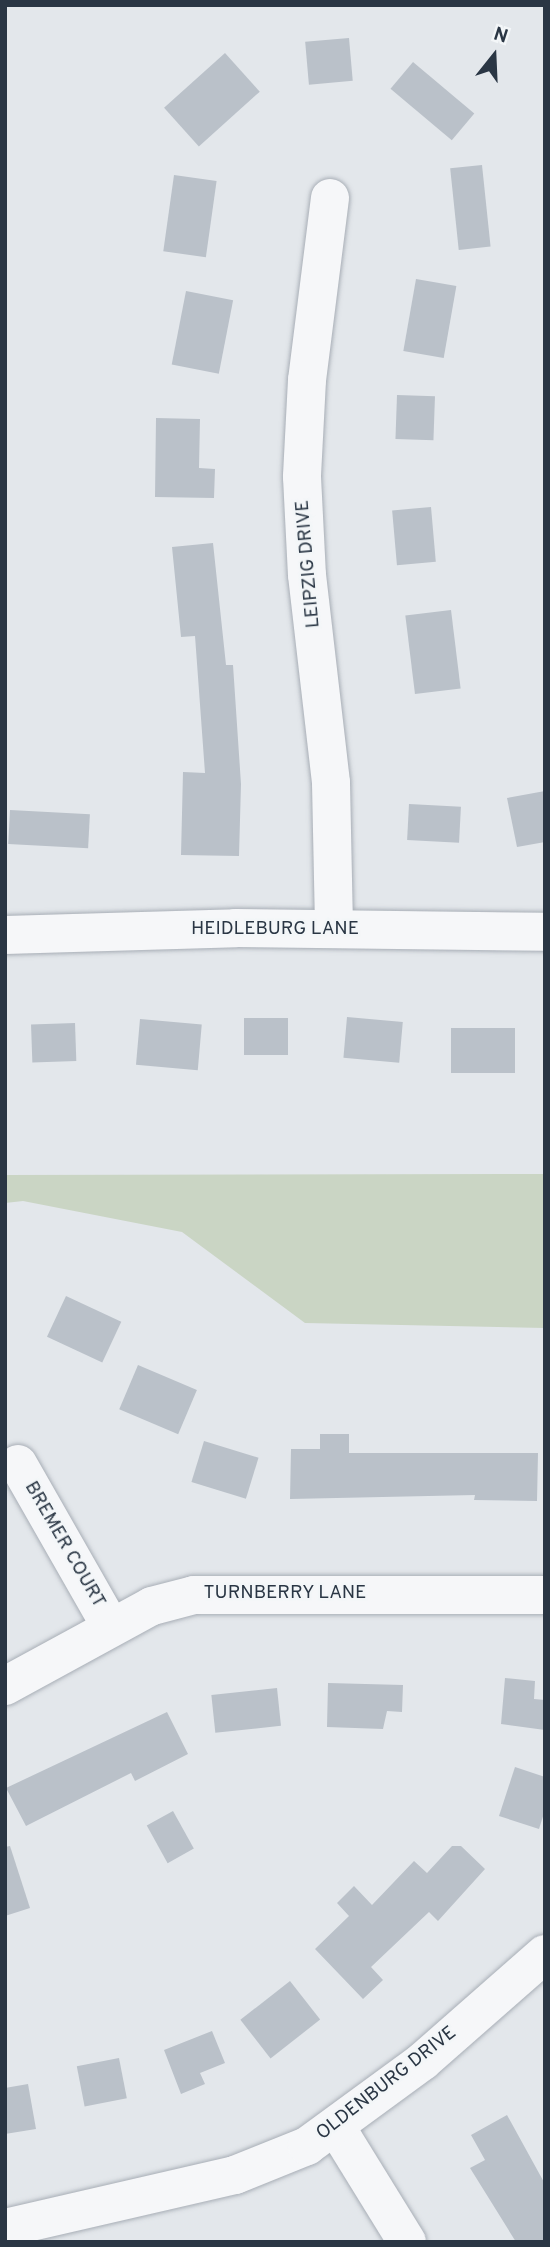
<!DOCTYPE html>
<html>
<head>
<meta charset="utf-8">
<style>
	body { margin:0 }
	#map { position:relative; width:550px; height:2247px; overflow:hidden; background:#e3e7eb; font-family:Overpass,sans-serif }
	div>[style] { position:absolute }
	.green>* { inset:0; background:#cad5c4 }
	.building>* { inset:0; background:#bac1c9; transform-origin:0 0 }
	.roads { filter:drop-shadow(0 0 2px #a8aeb6) drop-shadow(0 0 2px #a8aeb6) }
	.minor>* { height:38px; margin:-19px; padding:0 19px; transform-origin:19px; border-radius:19px; background:#f6f7f9 }
	span { translate:-50% -50%; white-space:nowrap; text-align:center; line-height:1.15; -webkit-text-stroke:5px #f3f6f8; paint-order:stroke }
	.street-label { font-size:19px; color:#2a3644 }
	.frame { position:absolute; inset:0; border:7px solid #2a3644; pointer-events:none }
	.north { position:absolute; left:459px; top:21px; width:70px; height:70px; -webkit-text-stroke:5px #f3f6f8; paint-order:stroke; rotate:18deg; font-size:19px; font-weight:700; line-height:28px; text-align:center; color:#2a3644 }
	.north::after { content:''; display:block; margin:auto; width:24px; height:32px; background:#2a3644; clip-path:polygon(50% 0,100% 100%,50% 72%,0 100%) }
</style>
</head>
<body>
<div id="map">
	<div class="green">
		<i style="clip-path:polygon(545px 1174px,545px 1328px,305px 1323px,182px 1232px,23px 1201px,5px 1203px,5px 1175px)"></i>
	</div>
	<div class="building">
		<i style="left:349px;top:38px;width:43px;height:44px;rotate:85deg"></i>
		<i style="left:225px;top:53px;width:52px;height:82px;rotate:48deg"></i>
		<i style="left:413px;top:62px;width:80px;height:35px;rotate:40deg"></i>
		<i style="left:482px;top:165px;width:82px;height:32px;rotate:84deg"></i>
		<i style="left:174px;top:175px;width:43px;height:77px;rotate:8deg"></i>
		<i style="left:416px;top:279px;width:41px;height:73px;rotate:10deg"></i>
		<i style="left:186px;top:291px;width:48px;height:75px;rotate:11deg"></i>
		<i style="left:397px;top:395px;width:38px;height:44px;rotate:2deg"></i>
		<i style="clip-path:polygon(156px 418px,200px 419px,199px 468px,215px 469px,214px 498px,155px 497px)"></i>
		<i style="left:431px;top:507px;width:55px;height:39px;rotate:85deg"></i>
		<i style="clip-path:polygon(213px 543px,226px 665px,233px 665px,241px 784px,239px 856px,181px 855px,183px 772px,205px 773px,195px 636px,181px 637px,172px 547px)"></i>
		<i style="left:451px;top:610px;width:79px;height:46px;rotate:83deg"></i>
		<i style="clip-path:polygon(545px 791px,545px 842px,517px 847px,507px 798px)"></i>
		<i style="left:409px;top:804px;width:52px;height:36px;rotate:3deg"></i>
		<i style="left:10px;top:810px;width:80px;height:34px;rotate:3deg"></i>
		<i style="left:347px;top:1017px;width:56px;height:41px;rotate:5deg"></i>
		<i style="left:244px;top:1018px;width:44px;height:37px"></i>
		<i style="left:140px;top:1019px;width:62px;height:46px;rotate:5deg"></i>
		<i style="left:75px;top:1023px;width:38px;height:44px;rotate:88deg"></i>
		<i style="left:515px;top:1028px;width:45px;height:64px;rotate:90deg"></i>
		<i style="left:66px;top:1296px;width:61px;height:45px;rotate:25deg"></i>
		<i style="left:138px;top:1365px;width:64px;height:48px;rotate:23deg"></i>
		<i style="clip-path:polygon(320px 1434px,349px 1434px,349px 1453px,538px 1453px,537px 1501px,474px 1500px,475px 1495px,290px 1499px,291px 1449px,320px 1449px)"></i>
		<i style="left:204px;top:1441px;width:57px;height:43px;rotate:17deg"></i>
		<i style="clip-path:polygon(505px 1678px,535px 1681px,534px 1699px,545px 1700px,545px 1730px,501px 1724px)"></i>
		<i style="clip-path:polygon(328px 1683px,403px 1685px,402px 1712px,387px 1711px,383px 1729px,327px 1727px)"></i>
		<i style="left:277px;top:1688px;width:38px;height:66px;rotate:84deg"></i>
		<i style="clip-path:polygon(167px 1712px,188px 1754px,135px 1781px,131px 1773px,26px 1826px,6px 1788px)"></i>
		<i style="clip-path:polygon(515px 1767px,545px 1777px,545px 1810px,539px 1829px,499px 1816px)"></i>
		<i style="left:173px;top:1811px;width:43px;height:30px;rotate:61deg"></i>
		<i style="clip-path:polygon(10px 1846px,30px 1908px,5px 1916px,5px 1847px)"></i>
		<i style="clip-path:polygon(452px 1846px,461px 1846px,485px 1869px,438px 1921px,429px 1912px,371px 1967px,383px 1980px,363px 1999px,315px 1949px,349px 1916px,337px 1903px,354px 1886px,372px 1905px,414px 1861px,427px 1873px)"></i>
		<i style="left:290px;top:1981px;width:49px;height:63px;rotate:52deg"></i>
		<i style="clip-path:polygon(212px 2031px,225px 2063px,200px 2073px,205px 2084px,181px 2094px,164px 2050px)"></i>
		<i style="left:119px;top:2058px;width:41px;height:43px;rotate:79deg"></i>
		<i style="clip-path:polygon(28px 2084px,36px 2129px,5px 2134px,5px 2088px)"></i>
		<i style="clip-path:polygon(507px 2115px,545px 2184px,545px 2242px,516px 2242px,470px 2168px,485px 2160px,471px 2135px)"></i>
	</div>
	<div class="roads">
		<div class="minor">
			<i style="left:330px;top:198px;width:183px;rotate:97.2deg"></i>
			<i style="left:307px;top:380px;width:97px;rotate:93deg"></i>
			<i style="left:302px;top:477px;width:98px;rotate:87.1deg"></i>
			<i style="left:307px;top:575px;width:209px;rotate:83.4deg"></i>
			<i style="left:331px;top:783px;width:146px;rotate:88.8deg"></i>
			<i style="left:5px;top:935px;width:231px;rotate:-1.7deg"></i>
			<i style="left:236px;top:928px;width:309px;rotate:0.7deg"></i>
			<i style="left:18px;top:1464px;width:188px;rotate:60.3deg"></i>
			<i style="left:5px;top:1686px;width:167px;rotate:-28.6deg"></i>
			<i style="left:152px;top:1606px;width:43px;rotate:-14.7deg"></i>
			<i style="left:194px;top:1595px;width:351px"></i>
			<i style="left:336px;top:2127px;width:135px;rotate:58.3deg"></i>
			<i style="left:5px;top:2228px;width:236px;rotate:-13deg"></i>
			<i style="left:235px;top:2175px;width:78px;rotate:-21.9deg"></i>
			<i style="left:307px;top:2146px;width:144px;rotate:-36.2deg"></i>
			<i style="left:423px;top:2061px;width:162px;rotate:-41.3deg"></i>
		</div>
	</div>
	<div class="street-label">
		<span style="left:309px;top:564px;rotate:-95deg">LEIPZIG DRIVE</span>
		<span style="left:275px;top:930px">HEIDLEBURG LANE</span>
		<span style="left:64px;top:1545px;rotate:60deg">BREMER COURT</span>
		<span style="left:285px;top:1594px">TURNBERRY LANE</span>
		<span style="left:387px;top:2084px;rotate:-38deg">OLDENBURG DRIVE</span>
	</div>
	<div class="frame"></div>
	<div class="north">N</div>
</div>
</body>
</html>
